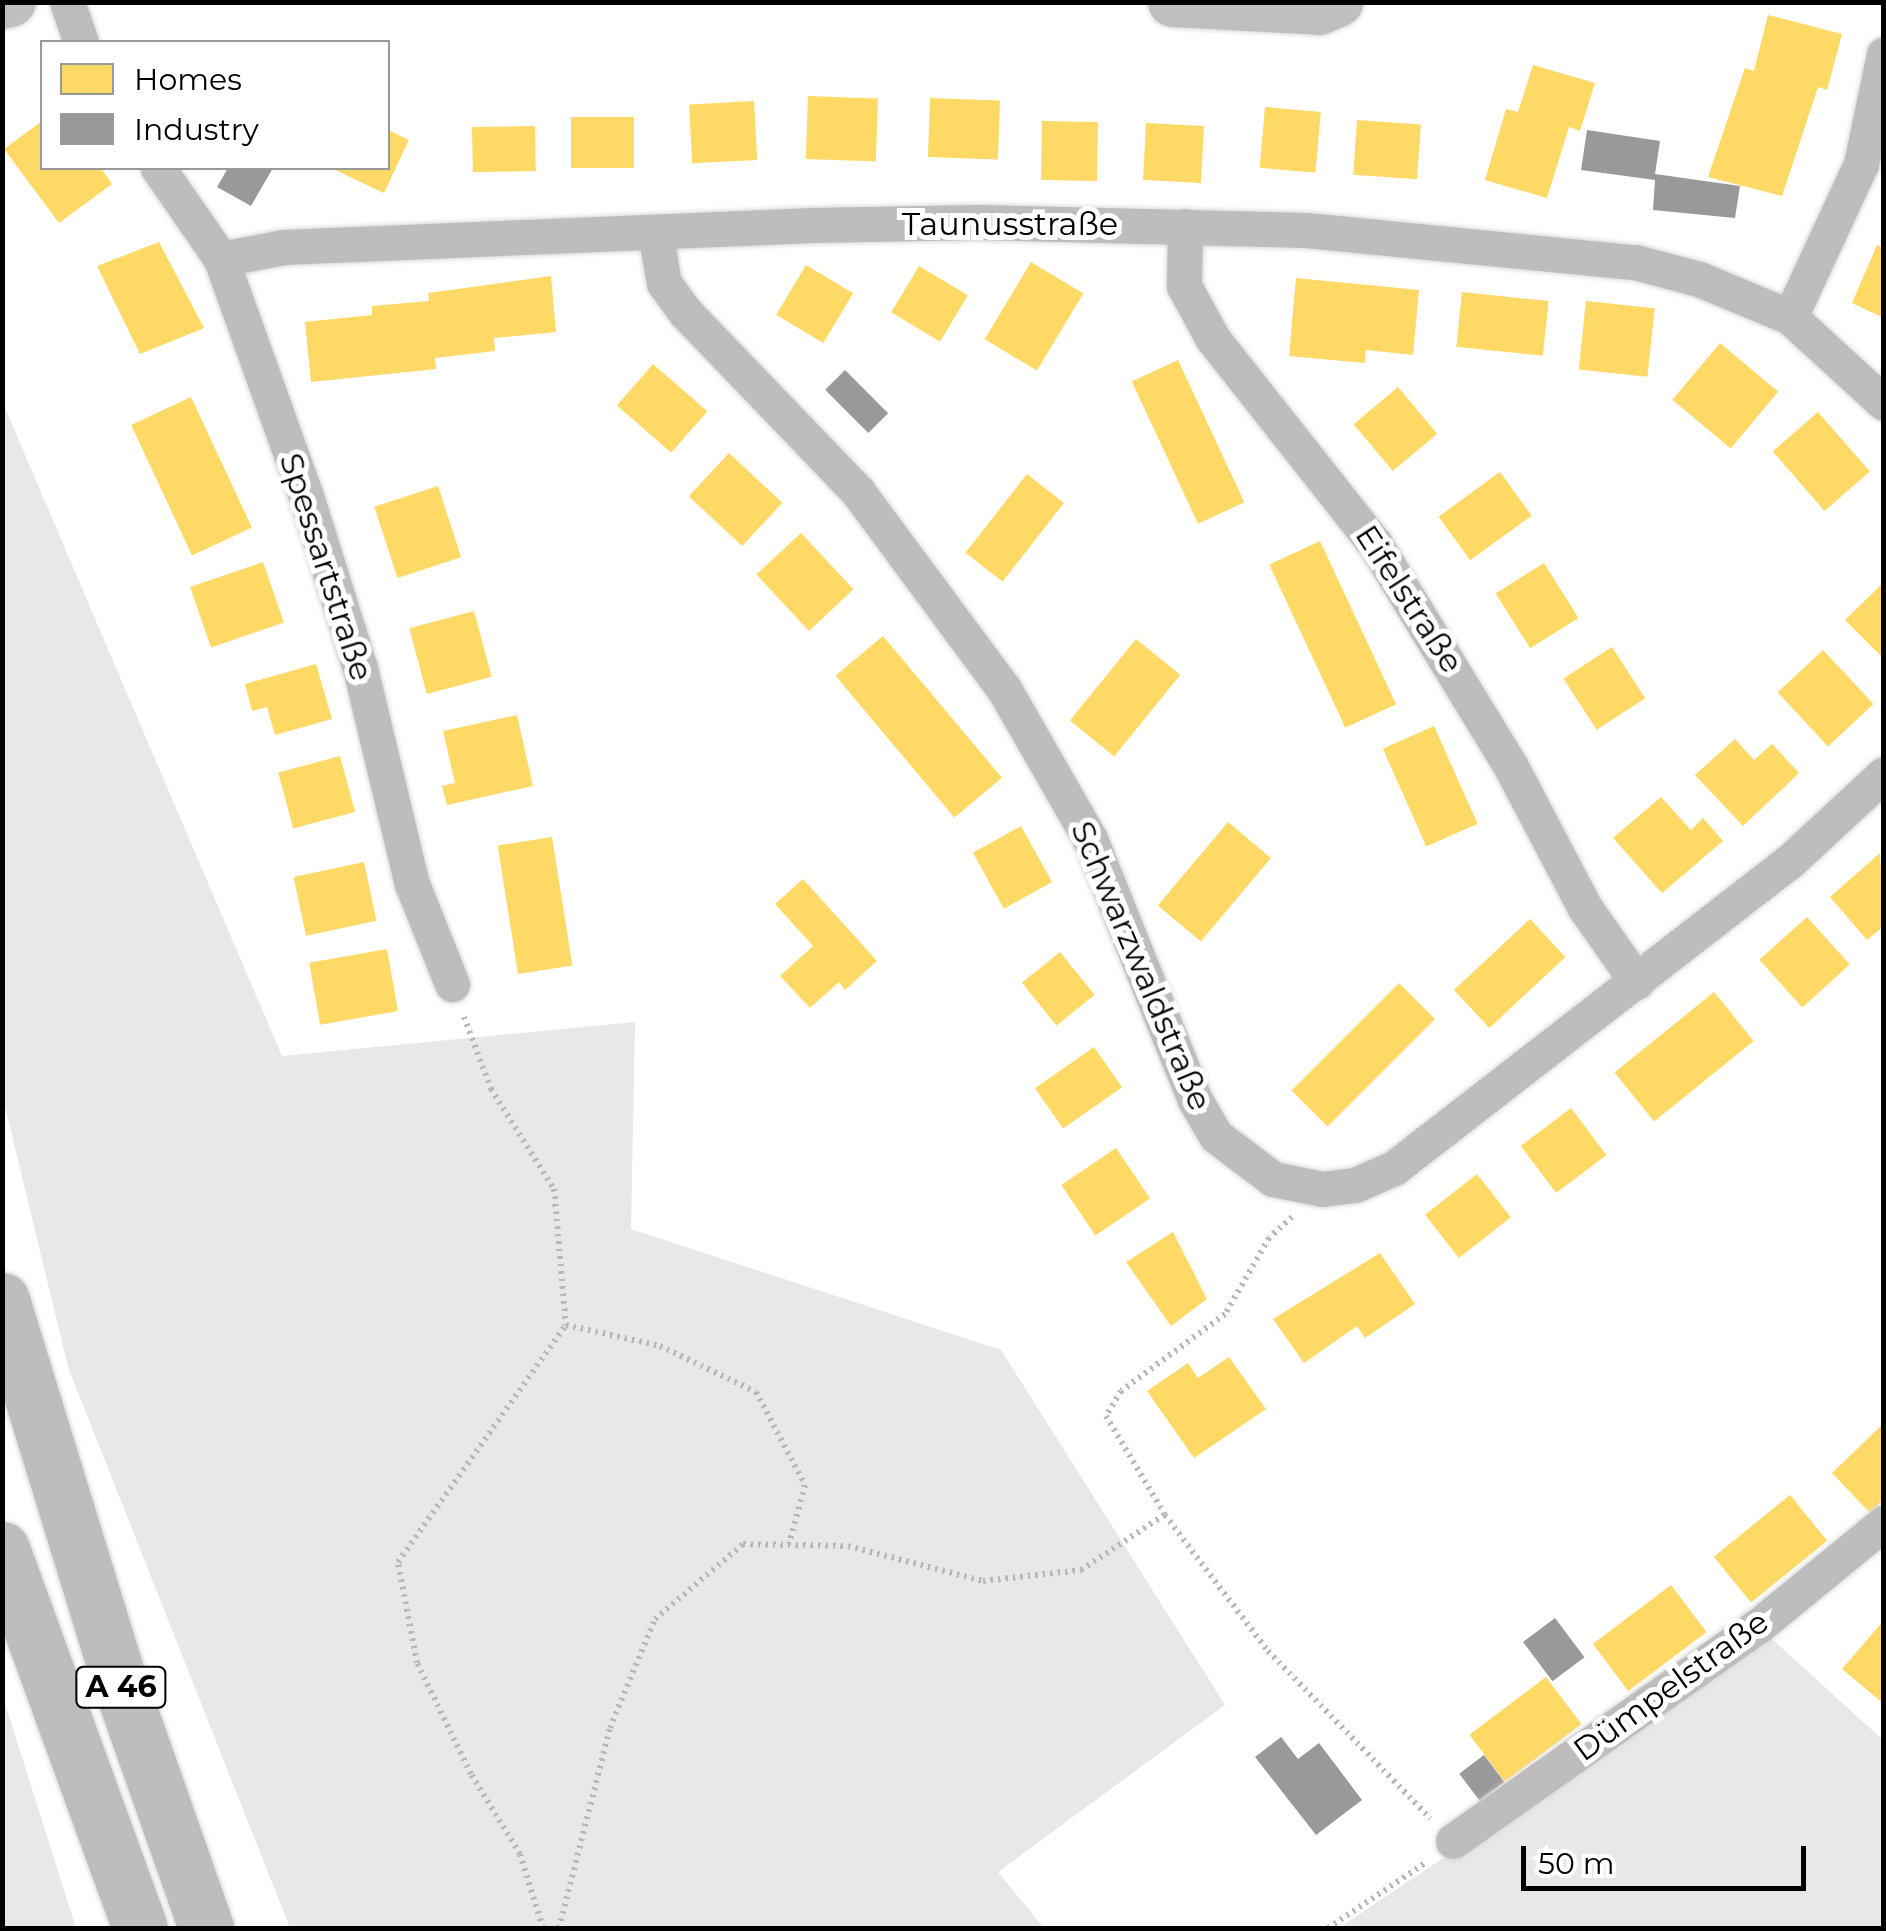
<!DOCTYPE html>
<html>
<head>
<meta charset="utf-8">
<style>
	body { margin:0 }
	#map { position:relative; width:1886px; height:1931px; overflow:hidden; background:#fff; font-family:Montserrat,sans-serif }
	div>[style] { position:absolute }
	.green>* { inset:0; background:#e8e8e8 }
	.homes>* { inset:0; background:#ffd966; transform-origin:0 0 }
	.industry>* { inset:0; background:#999; transform-origin:0 0 }
	.path>* { height:6px; margin-top:-3px; transform-origin:0; background:repeating-linear-gradient(90deg,#b8b8b8 0 2.5px,transparent 0 7.5px) }
	.roads { filter:drop-shadow(0 0 2px #dbdbdb) drop-shadow(0 0 2px #dbdbdb) }
	.street>* { height:35px; margin:-17.5px; padding:0 17.5px; transform-origin:17.5px; border-radius:17.5px; background:#bdbdbd }
	.secondary>* { height:50px; margin:-25px; padding:0 25px; transform-origin:25px; border-radius:25px; background:#bfbfbf }
	.highway>* { height:55px; margin:-27.5px; padding:0 27.5px; transform-origin:27.5px; border-radius:27.5px; background:#bdbdbd }
	span { translate:-50% -50%; white-space:nowrap; text-align:center; line-height:1.15; -webkit-text-stroke:10px #fff; paint-order:stroke }
	.shield-label span { padding:2px 8px; background:#fff; border:2px solid; border-radius:8px; -webkit-text-stroke-width:0 }
	.shield-label { font-size:30px; color:#000; font-weight:700 }
	.street-label { font-size:32px; color:#000 }
	.frame { position:absolute; inset:0; border:5px solid #000; pointer-events:none }
	.legend { position:absolute; left:40px; top:40px; width:350px; height:130px; box-sizing:border-box; background:#fff; border:2px solid #999; margin:0; padding:12px 18px; list-style:none; font-size:30px; color:#000 }
	.legend li { display:flex; align-items:center; gap:20px; height:50px }
	.legend b { width:50px; border:2px solid #999 }
	.scale { position:absolute; left:1521px; top:1846px; width:285px; height:45px; box-sizing:border-box; border:5px solid #000; border-top:0; padding-left:12px; font-size:30px; line-height:35px; white-space:nowrap; color:#000; -webkit-text-stroke:8px #fff; paint-order:stroke }
</style>
</head>
<body>
<div id="map">
	<div class="green">
		<i style="clip-path:polygon(2px 401px,282px 1056px,635px 1022px,631px 1229px,1001px 1350px,1225px 1705px,998px 1872px,1044px 1928px,290px 1928px,68px 1367px,3px 1098px)"></i>
		<i style="clip-path:polygon(1771px 1638px,1883px 1740px,1883px 1928px,1339px 1928px)"></i>
		<i style="clip-path:polygon(3px 1697px,76px 1928px,3px 1928px)"></i>
	</div>
	<div class="homes">
		<i style="clip-path:polygon(1768px 15px,1842px 34px,1827px 90px,1818px 87px,1782px 196px,1708px 177px,1745px 68px,1754px 71px)"></i>
		<i style="clip-path:polygon(1533px 65px,1595px 83px,1580px 131px,1569px 127px,1547px 198px,1485px 180px,1506px 109px,1518px 112px)"></i>
		<i style="left:808px;top:96px;width:70px;height:63px;rotate:2deg"></i>
		<i style="left:930px;top:98px;width:70px;height:59px;rotate:2deg"></i>
		<i style="left:754px;top:101px;width:59px;height:65px;rotate:87deg"></i>
		<i style="left:1265px;top:107px;width:56px;height:61px;rotate:5deg"></i>
		<i style="left:571px;top:117px;width:63px;height:51px"></i>
		<i style="left:1357px;top:120px;width:64px;height:55px;rotate:4deg"></i>
		<i style="clip-path:polygon(42px 121px,42px 168px,101px 168px,112px 184px,59px 223px,4px 149px)"></i>
		<i style="left:1042px;top:121px;width:56px;height:59px;rotate:1deg"></i>
		<i style="left:1146px;top:123px;width:58px;height:57px;rotate:3deg"></i>
		<i style="left:535px;top:126px;width:45px;height:63px;rotate:89deg"></i>
		<i style="clip-path:polygon(388px 130px,409px 140px,384px 193px,331px 168px,388px 168px)"></i>
		<i style="clip-path:polygon(159px 242px,204px 328px,140px 354px,97px 266px)"></i>
		<i style="clip-path:polygon(1877px 245px,1884px 248px,1884px 318px,1852px 303px)"></i>
		<i style="left:1031px;top:262px;width:61px;height:90px;rotate:31deg"></i>
		<i style="left:806px;top:265px;width:55px;height:58px;rotate:31deg"></i>
		<i style="left:919px;top:266px;width:57px;height:54px;rotate:31deg"></i>
		<i style="clip-path:polygon(551px 276px,556px 332px,494px 338px,495px 351px,435px 358px,436px 369px,311px 382px,305px 322px,372px 315px,372px 306px,429px 301px,428px 293px)"></i>
		<i style="clip-path:polygon(1296px 278px,1419px 290px,1413px 355px,1366px 350px,1365px 363px,1289px 356px)"></i>
		<i style="left:1462px;top:292px;width:87px;height:55px;rotate:6deg"></i>
		<i style="left:1586px;top:301px;width:69px;height:69px;rotate:6deg"></i>
		<i style="left:1720px;top:343px;width:76px;height:74px;rotate:40deg"></i>
		<i style="left:1178px;top:360px;width:157px;height:51px;rotate:65deg"></i>
		<i style="left:653px;top:364px;width:72px;height:55px;rotate:41deg"></i>
		<i style="left:1398px;top:387px;width:61px;height:58px;rotate:50deg"></i>
		<i style="left:191px;top:397px;width:144px;height:66px;rotate:65deg"></i>
		<i style="left:1818px;top:412px;width:79px;height:60px;rotate:49deg"></i>
		<i style="left:729px;top:453px;width:73px;height:59px;rotate:43deg"></i>
		<i style="left:1500px;top:472px;width:54px;height:76px;rotate:54deg"></i>
		<i style="left:1027px;top:474px;width:47px;height:100px;rotate:38deg"></i>
		<i style="left:438px;top:486px;width:75px;height:67px;rotate:72deg"></i>
		<i style="left:801px;top:533px;width:77px;height:61px;rotate:47deg"></i>
		<i style="left:1320px;top:541px;width:180px;height:56px;rotate:65deg"></i>
		<i style="left:263px;top:562px;width:64px;height:77px;rotate:71deg"></i>
		<i style="left:1544px;top:563px;width:65px;height:57px;rotate:58deg"></i>
		<i style="clip-path:polygon(1884px 582px,1884px 659px,1845px 620px)"></i>
		<i style="left:474px;top:611px;width:68px;height:67px;rotate:75deg"></i>
		<i style="left:883px;top:636px;width:185px;height:62px;rotate:50deg"></i>
		<i style="left:1136px;top:639px;width:57px;height:105px;rotate:39deg"></i>
		<i style="left:1612px;top:647px;width:61px;height:58px;rotate:57deg"></i>
		<i style="left:1823px;top:650px;width:74px;height:62px;rotate:47deg"></i>
		<i style="clip-path:polygon(316px 664px,332px 719px,275px 735px,267px 707px,252px 711px,245px 684px)"></i>
		<i style="clip-path:polygon(517px 715px,533px 786px,447px 805px,442px 786px,455px 783px,443px 731px)"></i>
		<i style="left:1434px;top:726px;width:107px;height:56px;rotate:66deg"></i>
		<i style="clip-path:polygon(1735px 739px,1754px 760px,1772px 744px,1799px 773px,1743px 826px,1695px 775px)"></i>
		<i style="left:340px;top:756px;width:58px;height:64px;rotate:75deg"></i>
		<i style="clip-path:polygon(1661px 797px,1691px 830px,1703px 818px,1723px 841px,1662px 893px,1613px 838px)"></i>
		<i style="left:1228px;top:822px;width:56px;height:109px;rotate:40deg"></i>
		<i style="left:1021px;top:826px;width:64px;height:55px;rotate:61deg"></i>
		<i style="left:552px;top:837px;width:130px;height:55px;rotate:81deg"></i>
		<i style="clip-path:polygon(1880px 853px,1884px 926px,1867px 940px,1830px 897px)"></i>
		<i style="left:364px;top:862px;width:60px;height:72px;rotate:78deg"></i>
		<i style="clip-path:polygon(803px 879px,877px 961px,845px 990px,839px 982px,810px 1008px,780px 976px,813px 946px,775px 904px)"></i>
		<i style="left:1807px;top:917px;width:64px;height:64px;rotate:48deg"></i>
		<i style="left:1530px;top:919px;width:52px;height:104px;rotate:47deg"></i>
		<i style="left:387px;top:949px;width:63px;height:79px;rotate:80deg"></i>
		<i style="left:1060px;top:952px;width:55px;height:49px;rotate:51deg"></i>
		<i style="left:1399px;top:983px;width:51px;height:152px;rotate:45deg"></i>
		<i style="left:1714px;top:992px;width:63px;height:128px;rotate:51deg"></i>
		<i style="left:1094px;top:1047px;width:49px;height:72px;rotate:55deg"></i>
		<i style="left:1571px;top:1108px;width:59px;height:63px;rotate:53deg"></i>
		<i style="left:1116px;top:1148px;width:61px;height:66px;rotate:56deg"></i>
		<i style="left:1477px;top:1174px;width:55px;height:66px;rotate:52deg"></i>
		<i style="clip-path:polygon(1173px 1232px,1207px 1299px,1171px 1326px,1126px 1262px)"></i>
		<i style="clip-path:polygon(1380px 1253px,1415px 1304px,1365px 1338px,1357px 1326px,1304px 1363px,1273px 1319px)"></i>
		<i style="clip-path:polygon(1229px 1357px,1266px 1409px,1194px 1458px,1147px 1391px,1188px 1363px,1198px 1378px)"></i>
		<i style="clip-path:polygon(1884px 1423px,1884px 1499px,1870px 1513px,1832px 1473px)"></i>
		<i style="left:1790px;top:1495px;width:59px;height:98px;rotate:51deg"></i>
		<i style="left:1671px;top:1585px;width:59px;height:98px;rotate:53deg"></i>
		<i style="clip-path:polygon(1884px 1620px,1884px 1704px,1842px 1669px)"></i>
		<i style="left:1546px;top:1677px;width:59px;height:96px;rotate:53deg"></i>
	</div>
	<div class="industry">
		<i style="clip-path:polygon(1587px 130px,1660px 141px,1655px 174px,1740px 186px,1735px 218px,1653px 210px,1655px 180px,1581px 170px)"></i>
		<i style="clip-path:polygon(228px 168px,273px 168px,251px 206px,217px 187px)"></i>
		<i style="left:845px;top:370px;width:61px;height:28px;rotate:45deg"></i>
		<i style="left:1555px;top:1618px;width:49px;height:40px;rotate:53deg"></i>
		<i style="clip-path:polygon(1281px 1737px,1298px 1759px,1319px 1743px,1362px 1800px,1316px 1835px,1255px 1757px)"></i>
		<i style="left:1484px;top:1755px;width:34px;height:31px;rotate:53deg"></i>
	</div>
	<div class="path">
		<i style="left:464px;top:1017px;width:77px;rotate:69.4deg"></i>
		<i style="left:491px;top:1089px;width:118px;rotate:57.8deg"></i>
		<i style="left:554px;top:1189px;width:137px;rotate:85deg"></i>
		<i style="left:566px;top:1325px;width:96px;rotate:12.6deg"></i>
		<i style="left:660px;top:1346px;width:106px;rotate:25.6deg"></i>
		<i style="left:756px;top:1392px;width:105px;rotate:62.2deg"></i>
		<i style="left:805px;top:1485px;width:61px;rotate:105.2deg"></i>
		<i style="left:1292px;top:1217px;width:31px;rotate:138deg"></i>
		<i style="left:1269px;top:1238px;width:88px;rotate:120.1deg"></i>
		<i style="left:1225px;top:1314px;width:129px;rotate:143.5deg"></i>
		<i style="left:1121px;top:1391px;width:29px;rotate:121deg"></i>
		<i style="left:1106px;top:1416px;width:115px;rotate:59.2deg"></i>
		<i style="left:1165px;top:1515px;width:171px;rotate:52.9deg"></i>
		<i style="left:1268px;top:1651px;width:233px;rotate:45.9deg"></i>
		<i style="left:543px;top:1928px;width:77px;rotate:-107.3deg"></i>
		<i style="left:520px;top:1854px;width:94px;rotate:-121.5deg"></i>
		<i style="left:471px;top:1774px;width:123px;rotate:-115.9deg"></i>
		<i style="left:417px;top:1663px;width:103px;rotate:-100.7deg"></i>
		<i style="left:398px;top:1562px;width:291px;rotate:-54.7deg"></i>
		<i style="left:559px;top:1928px;width:206px;rotate:-75.7deg"></i>
		<i style="left:610px;top:1728px;width:118px;rotate:-67.6deg"></i>
		<i style="left:655px;top:1619px;width:116px;rotate:-40.4deg"></i>
		<i style="left:743px;top:1544px;width:105px;rotate:1.1deg"></i>
		<i style="left:848px;top:1546px;width:139px;rotate:14.5deg"></i>
		<i style="left:983px;top:1581px;width:99px;rotate:-6.4deg"></i>
		<i style="left:1081px;top:1570px;width:100px;rotate:-33.5deg"></i>
		<i style="left:1328px;top:1928px;width:117px;rotate:-33.8deg"></i>
	</div>
	<div class="roads">
		<div class="street">
			<i style="left:67px;top:2px;width:42px;rotate:70.7deg"></i>
			<i style="left:158px;top:168px;width:111px;rotate:55.3deg"></i>
			<i style="left:221px;top:259px;width:252px;rotate:70.3deg"></i>
			<i style="left:306px;top:496px;width:180px;rotate:72.6deg"></i>
			<i style="left:360px;top:668px;width:222px;rotate:76.5deg"></i>
			<i style="left:412px;top:884px;width:108px;rotate:68.2deg"></i>
			<i style="left:1185px;top:226px;width:60px;rotate:91deg"></i>
			<i style="left:1184px;top:286px;width:60px;rotate:61.3deg"></i>
			<i style="left:1213px;top:339px;width:261px;rotate:51.7deg"></i>
			<i style="left:1375px;top:544px;width:259px;rotate:58.6deg"></i>
			<i style="left:1510px;top:765px;width:161px;rotate:62.3deg"></i>
			<i style="left:1585px;top:908px;width:90px;rotate:54.9deg"></i>
			<i style="left:655px;top:232px;width:52px;rotate:80deg"></i>
			<i style="left:664px;top:283px;width:37px;rotate:54deg"></i>
			<i style="left:686px;top:313px;width:248px;rotate:46.1deg"></i>
			<i style="left:858px;top:492px;width:245px;rotate:53.5deg"></i>
			<i style="left:1004px;top:689px;width:173px;rotate:60.2deg"></i>
			<i style="left:1090px;top:839px;width:281px;rotate:68.1deg"></i>
			<i style="left:1195px;top:1100px;width:42px;rotate:59.7deg"></i>
			<i style="left:1216px;top:1136px;width:71px;rotate:37deg"></i>
			<i style="left:1273px;top:1179px;width:50px;rotate:11.5deg"></i>
			<i style="left:1322px;top:1189px;width:33px;rotate:-7deg"></i>
			<i style="left:1355px;top:1185px;width:43px;rotate:-23.6deg"></i>
			<i style="left:1394px;top:1168px;width:500px;rotate:-37.8deg"></i>
			<i style="left:1789px;top:862px;width:129px;rotate:-42.8deg"></i>
			<i style="left:221px;top:259px;width:64px;rotate:-10.8deg"></i>
			<i style="left:284px;top:247px;width:528px;rotate:-2.39deg"></i>
			<i style="left:812px;top:225px;width:167px;rotate:-1deg"></i>
			<i style="left:979px;top:222px;width:327px;rotate:1.4deg"></i>
			<i style="left:1306px;top:230px;width:331px;rotate:5.6deg"></i>
			<i style="left:1635px;top:262px;width:66px;rotate:14.9deg"></i>
			<i style="left:1699px;top:279px;width:99px;rotate:22.7deg"></i>
			<i style="left:1790px;top:317px;width:127px;rotate:42.5deg"></i>
			<i style="left:1790px;top:317px;width:169px;rotate:-65.1deg"></i>
			<i style="left:1861px;top:164px;width:112px;rotate:-78.2deg"></i>
			<i style="left:1453px;top:1841px;width:373px;rotate:-35.2deg"></i>
			<i style="left:1758px;top:1626px;width:163px;rotate:-39.3deg"></i>
		</div>
		<div class="secondary">
			<i style="left:1173px;top:2px;width:146px;rotate:3.1deg"></i>
			<i style="left:1319px;top:10px;width:21px;rotate:-23deg"></i>
			<i style="left:2px;top:4px;width:9px;rotate:-13deg"></i>
		</div>
		<div class="highway">
			<i style="left:2px;top:1300px;width:407px;rotate:72.9deg"></i>
			<i style="left:122px;top:1689px;width:253px;rotate:70.6deg"></i>
			<i style="left:2px;top:1549px;width:403px;rotate:70deg"></i>
		</div>
	</div>
	<div class="shield-label">
		<span style="left:121px;top:1687px">A 46</span>
	</div>
	<div class="street-label">
		<span style="left:1010px;top:224px">Taunusstraße</span>
		<span style="left:326px;top:567px;rotate:72deg">Spessartstraße</span>
		<span style="left:1409px;top:599px;rotate:57deg">Eifelstraße</span>
		<span style="left:1141px;top:966px;rotate:67deg">Schwarzwaldstraße</span>
		<span style="left:1671px;top:1686px;rotate:-36deg">Dümpelstraße</span>
	</div>
	<div class="frame"></div>
	<ul class="legend">
	<li><b style="height:28px;background:#ffd966"></b>Homes</li>
	<li><b style="height:28px;background:#999"></b>Industry</li>
	</ul>
	<div class="scale">50 m</div>
</div>
</body>
</html>
